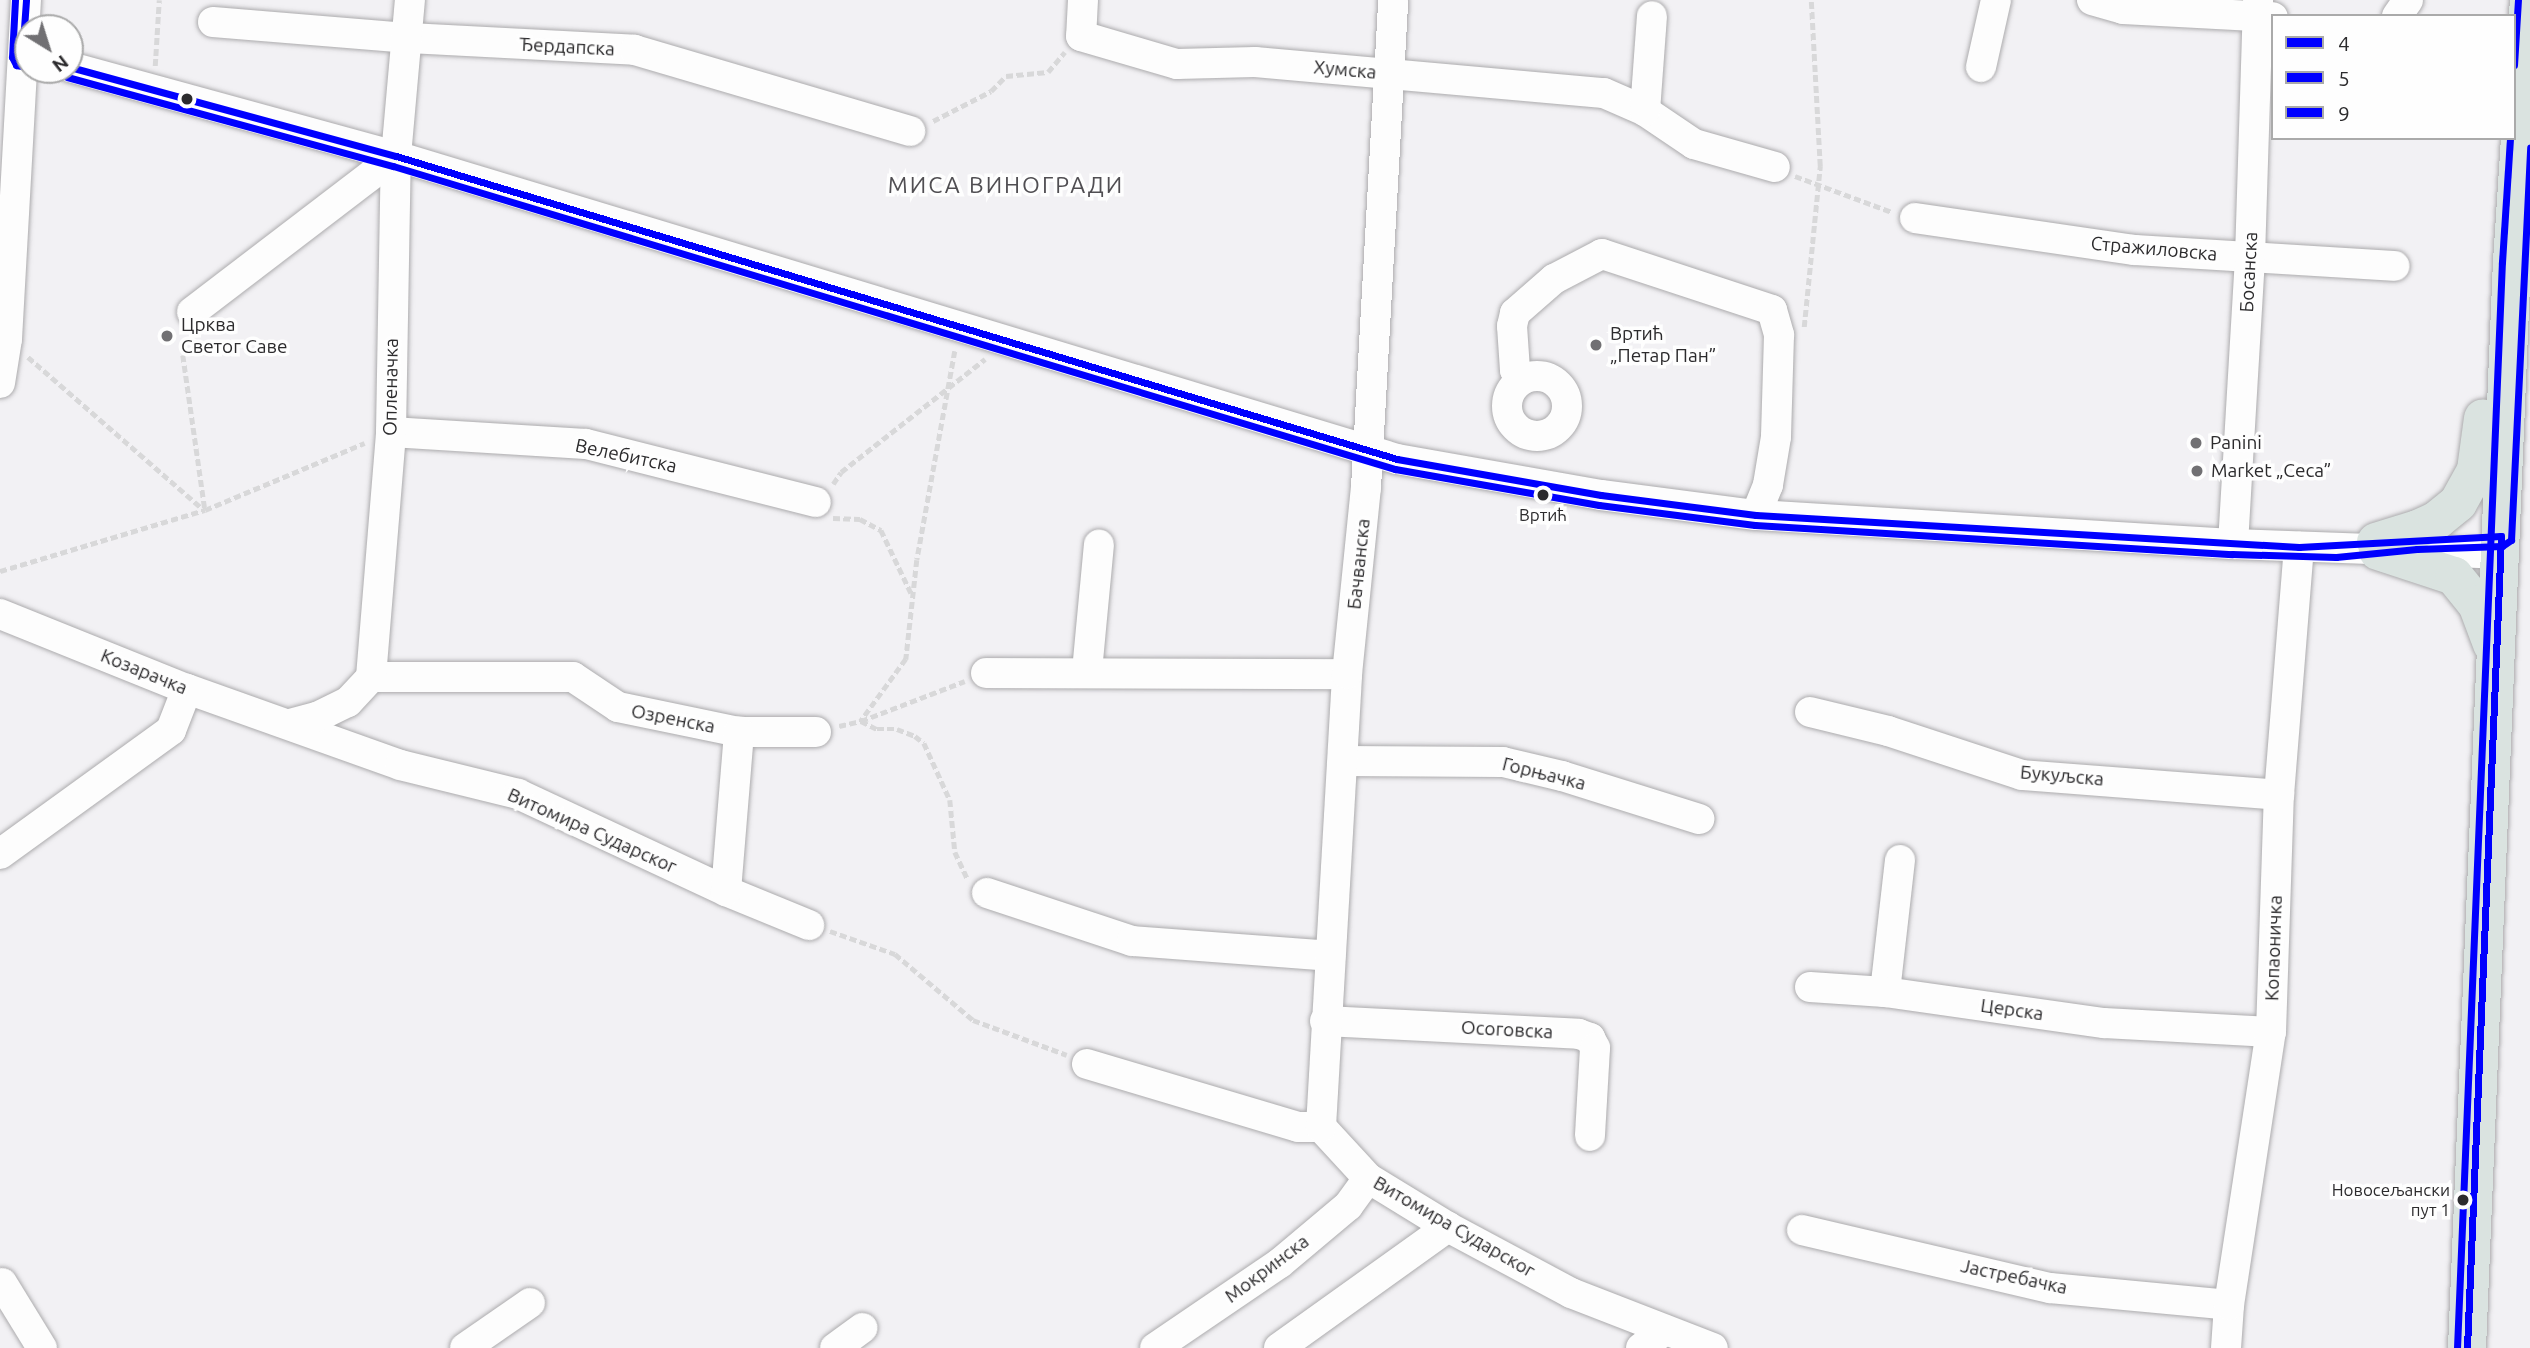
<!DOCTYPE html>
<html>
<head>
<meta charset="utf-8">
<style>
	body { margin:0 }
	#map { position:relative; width:2530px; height:1348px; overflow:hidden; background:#f2f1f4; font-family:Ubuntu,sans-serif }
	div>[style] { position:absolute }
	.path>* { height:4.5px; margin-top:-2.25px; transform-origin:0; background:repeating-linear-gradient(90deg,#d8d8d9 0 7px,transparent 0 10.5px) }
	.roads { filter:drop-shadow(0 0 2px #acabad) drop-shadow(0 0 2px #acabad) }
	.minor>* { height:30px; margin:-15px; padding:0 15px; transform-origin:15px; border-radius:15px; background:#fdfdfd }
	.minor>.ring { margin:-15px; padding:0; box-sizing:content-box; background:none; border:30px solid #fdfdfd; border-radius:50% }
	.major>* { height:38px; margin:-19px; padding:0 19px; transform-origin:19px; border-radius:19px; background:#dae3e0 }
	.bus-1>* { height:7px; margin:-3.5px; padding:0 3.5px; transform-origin:3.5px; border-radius:3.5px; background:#00f }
	.bus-2>* { height:7px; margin:-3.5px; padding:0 3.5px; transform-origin:3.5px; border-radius:3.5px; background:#00f }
	.bus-3>* { height:7px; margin:-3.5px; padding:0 3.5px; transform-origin:3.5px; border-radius:3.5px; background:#00f }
	.dots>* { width:19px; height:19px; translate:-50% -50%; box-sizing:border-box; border:4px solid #fefefe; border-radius:50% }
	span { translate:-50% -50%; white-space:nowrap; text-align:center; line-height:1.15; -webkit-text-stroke:7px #fefefe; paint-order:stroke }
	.bus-label { font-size:17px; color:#2c2b2d }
	.right { translate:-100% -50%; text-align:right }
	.street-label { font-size:19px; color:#2c2b2d }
	.poi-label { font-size:19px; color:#2c2b2d }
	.left { translate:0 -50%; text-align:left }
	.quarter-label { font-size:23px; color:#504e52; letter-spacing:2px }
	.legend { position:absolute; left:2271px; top:14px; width:245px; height:126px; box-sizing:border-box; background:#fefefe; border:2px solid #aaa; margin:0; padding:9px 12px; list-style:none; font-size:21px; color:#2c2b2d }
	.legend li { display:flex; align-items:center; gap:14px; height:35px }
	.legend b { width:35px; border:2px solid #aaa }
	.north { position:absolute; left:14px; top:14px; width:70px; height:70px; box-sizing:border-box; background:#fefefe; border:2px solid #aaa; border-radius:50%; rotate:142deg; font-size:19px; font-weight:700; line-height:28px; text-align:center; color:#2c2b2d }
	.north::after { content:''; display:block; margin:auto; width:24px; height:32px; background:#717073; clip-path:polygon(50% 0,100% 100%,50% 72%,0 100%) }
</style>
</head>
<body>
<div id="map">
	<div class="path">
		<i style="left:155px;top:66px;width:66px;rotate:-86.5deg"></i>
		<i style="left:933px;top:121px;width:65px;rotate:-27.3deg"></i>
		<i style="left:991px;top:91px;width:21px;rotate:-45deg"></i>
		<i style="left:1006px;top:76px;width:42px;rotate:-5.4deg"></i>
		<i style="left:1048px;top:72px;width:26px;rotate:-50deg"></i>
		<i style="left:1795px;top:176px;width:103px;rotate:20.4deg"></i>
		<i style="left:1804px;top:327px;width:162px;rotate:-84.3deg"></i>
		<i style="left:1820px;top:166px;width:166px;rotate:-93.1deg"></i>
		<i style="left:955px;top:351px;width:212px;rotate:100.3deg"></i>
		<i style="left:917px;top:560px;width:100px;rotate:96.3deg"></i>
		<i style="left:906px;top:659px;width:77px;rotate:126deg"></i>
		<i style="left:861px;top:721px;width:18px;rotate:27deg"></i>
		<i style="left:877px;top:729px;width:20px"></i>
		<i style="left:897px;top:729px;width:19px;rotate:21deg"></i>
		<i style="left:915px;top:736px;width:11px;rotate:38deg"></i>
		<i style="left:924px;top:743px;width:63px;rotate:65.5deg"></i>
		<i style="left:950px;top:800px;width:52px;rotate:84.5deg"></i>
		<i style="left:955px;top:852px;width:29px;rotate:65deg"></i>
		<i style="left:183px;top:355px;width:156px;rotate:81.9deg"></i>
		<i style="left:28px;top:357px;width:233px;rotate:41deg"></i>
		<i style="left:833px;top:484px;width:14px;rotate:-56deg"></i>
		<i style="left:841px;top:472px;width:183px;rotate:-38.1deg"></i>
		<i style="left:833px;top:518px;width:27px;rotate:2deg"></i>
		<i style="left:860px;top:519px;width:24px;rotate:28deg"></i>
		<i style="left:881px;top:530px;width:70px;rotate:64.5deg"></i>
		<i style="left:0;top:571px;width:214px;rotate:-16.6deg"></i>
		<i style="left:205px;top:510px;width:173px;rotate:-22.8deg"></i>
		<i style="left:839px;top:726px;width:23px;rotate:-13deg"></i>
		<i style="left:861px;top:721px;width:111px;rotate:-21deg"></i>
		<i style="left:830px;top:931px;width:69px;rotate:19.5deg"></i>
		<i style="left:895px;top:954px;width:102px;rotate:40.2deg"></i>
		<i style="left:973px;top:1020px;width:100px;rotate:20.4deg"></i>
	</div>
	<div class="roads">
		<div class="minor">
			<i style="left:1083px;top:0;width:36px;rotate:93deg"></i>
			<i style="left:1081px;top:36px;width:100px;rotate:16.3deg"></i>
			<i style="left:1177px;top:64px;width:78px;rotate:-1.5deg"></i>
			<i style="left:1255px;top:62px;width:350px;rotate:5.1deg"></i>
			<i style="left:1604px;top:93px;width:45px;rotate:23.7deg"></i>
			<i style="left:1645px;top:111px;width:59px;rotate:34deg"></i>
			<i style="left:1694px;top:144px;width:84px;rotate:15.9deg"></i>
			<i style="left:2092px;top:0;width:32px;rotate:16deg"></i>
			<i style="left:2123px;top:9px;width:150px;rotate:3.1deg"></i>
			<i style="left:2397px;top:16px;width:19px;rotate:-55deg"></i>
			<i style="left:213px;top:22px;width:197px;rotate:4.7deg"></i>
			<i style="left:409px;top:38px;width:226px;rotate:3deg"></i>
			<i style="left:635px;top:50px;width:287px;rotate:16.4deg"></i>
			<i style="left:70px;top:67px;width:338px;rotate:15.3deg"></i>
			<i style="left:396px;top:156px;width:1046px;rotate:16.84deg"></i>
			<i style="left:1397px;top:459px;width:207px;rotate:10deg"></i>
			<i style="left:1601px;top:495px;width:156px;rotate:7.4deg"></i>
			<i style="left:1756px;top:515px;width:478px;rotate:3.5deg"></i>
			<i style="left:2233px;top:544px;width:267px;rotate:2.1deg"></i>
			<i style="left:1981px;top:67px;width:69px;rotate:-77.4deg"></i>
			<i style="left:1645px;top:111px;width:95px;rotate:-85.8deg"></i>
			<i style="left:1915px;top:218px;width:221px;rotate:8.3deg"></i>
			<i style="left:2134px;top:250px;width:261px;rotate:3.5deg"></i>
			<i style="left:192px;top:312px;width:257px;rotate:-37.4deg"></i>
			<i class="ring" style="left:1507px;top:376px;width:30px;height:30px"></i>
			<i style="left:1523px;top:379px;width:12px;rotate:-132deg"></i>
			<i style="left:1515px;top:370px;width:44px;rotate:-93.9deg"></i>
			<i style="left:1512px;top:326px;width:13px;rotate:-77deg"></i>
			<i style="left:1515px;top:313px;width:52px;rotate:-41.1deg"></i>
			<i style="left:1554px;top:279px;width:54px;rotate:-27.5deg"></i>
			<i style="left:1602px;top:254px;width:179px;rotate:18.2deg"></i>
			<i style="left:1772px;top:310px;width:26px;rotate:74deg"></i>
			<i style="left:1779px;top:335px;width:102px;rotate:91.7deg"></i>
			<i style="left:1776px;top:437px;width:49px;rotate:99.5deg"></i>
			<i style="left:1768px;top:485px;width:32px;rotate:112deg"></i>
			<i style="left:0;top:383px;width:45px;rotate:-81deg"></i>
			<i style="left:7px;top:339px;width:340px;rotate:-86.8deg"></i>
			<i style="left:391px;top:432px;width:195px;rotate:3.5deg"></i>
			<i style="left:586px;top:444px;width:237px;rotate:14.2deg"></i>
			<i style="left:2233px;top:544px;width:288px;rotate:-86.6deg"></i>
			<i style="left:2250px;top:257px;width:257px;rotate:-88.2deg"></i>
			<i style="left:0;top:614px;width:201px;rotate:21.9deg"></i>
			<i style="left:187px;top:689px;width:226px;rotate:19.6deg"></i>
			<i style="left:400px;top:765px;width:122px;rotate:13.8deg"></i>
			<i style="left:518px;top:794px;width:230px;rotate:25deg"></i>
			<i style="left:726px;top:891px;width:90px;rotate:22.3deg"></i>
			<i style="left:1087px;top:671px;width:127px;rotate:-84.6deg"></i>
			<i style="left:986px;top:673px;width:361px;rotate:0.2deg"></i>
			<i style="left:371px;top:677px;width:202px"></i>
			<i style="left:573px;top:677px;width:54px;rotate:33.7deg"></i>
			<i style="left:618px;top:707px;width:124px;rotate:11.7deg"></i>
			<i style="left:739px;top:732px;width:77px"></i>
			<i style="left:1810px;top:712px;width:80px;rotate:13.7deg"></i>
			<i style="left:1888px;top:731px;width:141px;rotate:18.2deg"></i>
			<i style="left:2022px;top:775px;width:258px;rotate:4.4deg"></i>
			<i style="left:290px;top:724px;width:28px;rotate:-15deg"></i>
			<i style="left:317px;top:717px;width:34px;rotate:-26deg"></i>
			<i style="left:348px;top:702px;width:34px;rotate:-47deg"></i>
			<i style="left:371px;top:677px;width:246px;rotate:-85.3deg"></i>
			<i style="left:391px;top:432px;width:276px;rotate:-89deg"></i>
			<i style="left:396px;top:156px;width:157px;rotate:-84.9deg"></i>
			<i style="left:1343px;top:761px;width:160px;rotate:0.4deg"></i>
			<i style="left:1503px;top:762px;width:61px;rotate:13.3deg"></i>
			<i style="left:1562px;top:776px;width:144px;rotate:17.4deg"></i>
			<i style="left:0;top:854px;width:211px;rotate:-35.9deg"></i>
			<i style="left:171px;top:730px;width:44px;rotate:-68.7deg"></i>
			<i style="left:1900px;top:860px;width:133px;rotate:96.5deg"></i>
			<i style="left:1885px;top:992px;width:221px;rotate:8.1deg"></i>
			<i style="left:2104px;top:1023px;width:167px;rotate:3.1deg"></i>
			<i style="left:726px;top:891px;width:160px;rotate:-85.3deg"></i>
			<i style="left:987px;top:893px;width:153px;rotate:18.3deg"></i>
			<i style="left:1132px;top:941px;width:199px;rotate:4.3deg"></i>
			<i style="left:1810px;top:987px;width:75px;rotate:3.8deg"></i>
			<i style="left:1325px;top:1021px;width:254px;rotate:2.9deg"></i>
			<i style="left:1579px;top:1034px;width:12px;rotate:20deg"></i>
			<i style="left:1590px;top:1038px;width:11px;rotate:63deg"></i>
			<i style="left:1595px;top:1048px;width:88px;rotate:93.3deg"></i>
			<i style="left:1087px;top:1064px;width:220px;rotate:16.6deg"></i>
			<i style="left:1298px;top:1127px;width:23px"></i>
			<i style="left:1321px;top:1127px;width:69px;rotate:47.3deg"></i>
			<i style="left:1368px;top:1178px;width:94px;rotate:31.5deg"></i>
			<i style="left:1448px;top:1227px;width:140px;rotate:28.2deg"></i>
			<i style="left:1571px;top:1293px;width:152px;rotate:21.2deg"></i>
			<i style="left:1321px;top:1127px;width:454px;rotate:-86.7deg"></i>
			<i style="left:1347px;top:674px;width:187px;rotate:-84.2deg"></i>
			<i style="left:1366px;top:488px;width:489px;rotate:-86.8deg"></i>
			<i style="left:1802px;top:1230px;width:255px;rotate:13.2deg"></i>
			<i style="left:2050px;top:1288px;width:180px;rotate:5.4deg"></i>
			<i style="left:2px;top:1283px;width:76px;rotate:58.4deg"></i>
			<i style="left:465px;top:1348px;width:79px;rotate:-34.7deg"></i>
			<i style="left:835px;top:1348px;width:34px;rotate:-36deg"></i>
			<i style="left:1155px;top:1348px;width:151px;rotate:-34.2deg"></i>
			<i style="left:1280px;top:1263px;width:89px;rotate:-40deg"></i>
			<i style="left:1348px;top:1206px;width:34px;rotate:-54deg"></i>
			<i style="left:1279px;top:1348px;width:208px;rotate:-35.6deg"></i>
			<i style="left:1641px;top:1348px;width:30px;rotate:-37deg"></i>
			<i style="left:2226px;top:1348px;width:43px;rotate:-86deg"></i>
			<i style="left:2229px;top:1305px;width:276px;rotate:-81.3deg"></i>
			<i style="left:2271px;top:1032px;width:237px;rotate:-88.1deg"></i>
			<i style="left:2279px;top:795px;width:249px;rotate:-85.4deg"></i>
		</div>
		<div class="major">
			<i style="left:2376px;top:542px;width:44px;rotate:-17.2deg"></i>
			<i style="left:2418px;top:529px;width:21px;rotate:-25deg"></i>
			<i style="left:2437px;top:520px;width:27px;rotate:-39deg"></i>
			<i style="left:2458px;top:503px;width:38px;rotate:-61deg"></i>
			<i style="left:2476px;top:470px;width:52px;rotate:-82.3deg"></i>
			<i style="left:2378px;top:551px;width:80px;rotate:18.2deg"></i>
			<i style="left:2454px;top:576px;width:36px;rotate:51deg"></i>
			<i style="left:2477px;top:604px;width:43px;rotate:69.4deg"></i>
			<i style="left:2467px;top:1348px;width:1087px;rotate:-87.63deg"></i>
			<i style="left:2512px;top:262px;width:263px;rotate:-86.3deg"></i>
		</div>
	</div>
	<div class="bus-1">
		<i style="left:22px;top:56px;width:56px;rotate:-85.9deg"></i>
		<i style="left:70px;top:67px;width:338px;rotate:15.3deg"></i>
		<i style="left:396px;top:156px;width:1046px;rotate:16.84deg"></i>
		<i style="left:1397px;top:459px;width:207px;rotate:10deg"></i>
		<i style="left:1601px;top:495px;width:156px;rotate:7.4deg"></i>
		<i style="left:1756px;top:515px;width:544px;rotate:3.37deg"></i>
		<i style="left:2299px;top:547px;width:202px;rotate:-3.1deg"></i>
		<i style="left:2467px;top:1348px;width:813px;rotate:-87.6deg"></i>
	</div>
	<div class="bus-2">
		<i style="left:15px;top:0;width:57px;rotate:93deg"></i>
		<i style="left:12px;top:57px;width:9px;rotate:63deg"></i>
		<i style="left:16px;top:65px;width:10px;rotate:11deg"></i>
		<i style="left:67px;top:77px;width:338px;rotate:15.3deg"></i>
		<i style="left:393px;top:166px;width:1047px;rotate:16.83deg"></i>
		<i style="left:1395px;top:469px;width:207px;rotate:10deg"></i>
		<i style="left:1599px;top:505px;width:157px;rotate:7.3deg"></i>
		<i style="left:1755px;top:525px;width:478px;rotate:3.5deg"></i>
		<i style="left:2232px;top:554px;width:104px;rotate:1.7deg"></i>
		<i style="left:2336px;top:557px;width:81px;rotate:-5.6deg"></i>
		<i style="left:2417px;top:549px;width:85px;rotate:-2deg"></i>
		<i style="left:2502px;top:546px;width:11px;rotate:-34deg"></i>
		<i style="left:2511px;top:540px;width:393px;rotate:-87.2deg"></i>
	</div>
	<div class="bus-3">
		<i style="left:2514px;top:65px;width:65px;rotate:-86.5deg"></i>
		<i style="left:2457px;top:1348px;width:1087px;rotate:-87.63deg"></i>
		<i style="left:2502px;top:262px;width:124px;rotate:-86.3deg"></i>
	</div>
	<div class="dots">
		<i style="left:187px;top:99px;background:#2c2b2d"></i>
		<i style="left:167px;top:336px;background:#717073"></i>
		<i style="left:1596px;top:345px;background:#717073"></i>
		<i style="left:2196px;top:443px;background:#717073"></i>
		<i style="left:2197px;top:471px;background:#717073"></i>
		<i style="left:1543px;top:495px;background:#2c2b2d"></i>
		<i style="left:2463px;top:1200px;background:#2c2b2d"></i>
	</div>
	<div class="bus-label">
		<span style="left:1543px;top:515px">Вртић</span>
		<span class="right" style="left:2450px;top:1200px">Новосељански<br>пут 1</span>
	</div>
	<div class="street-label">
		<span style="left:567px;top:47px;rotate:3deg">Ђердапска</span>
		<span style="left:1345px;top:70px;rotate:5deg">Хумска</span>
		<span style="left:2154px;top:249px;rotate:5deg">Стражиловска</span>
		<span style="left:2249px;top:272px;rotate:-87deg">Босанска</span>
		<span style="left:391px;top:387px;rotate:-89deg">Опленачка</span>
		<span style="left:626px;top:456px;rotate:12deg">Велебитска</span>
		<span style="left:1359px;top:564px;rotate:-84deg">Бачванска</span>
		<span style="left:144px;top:672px;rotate:22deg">Козарачка</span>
		<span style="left:673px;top:719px;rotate:11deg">Озренска</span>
		<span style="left:1544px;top:774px;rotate:14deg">Горњачка</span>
		<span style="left:2062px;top:776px;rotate:5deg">Букуљска</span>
		<span style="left:592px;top:831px;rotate:24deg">Витомира Сударског</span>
		<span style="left:2274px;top:948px;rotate:-88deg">Копаоничка</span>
		<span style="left:2012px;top:1010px;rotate:8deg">Церска</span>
		<span style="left:1507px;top:1030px;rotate:3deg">Осоговска</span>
		<span style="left:1454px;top:1227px;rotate:30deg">Витомира Сударског</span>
		<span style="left:1267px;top:1269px;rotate:-37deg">Мокринска</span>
		<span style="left:2014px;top:1277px;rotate:12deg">Јастребачка</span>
	</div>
	<div class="poi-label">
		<span class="left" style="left:181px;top:336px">Црква<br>Светог Саве</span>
		<span class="left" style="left:1610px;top:345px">Вртић<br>„Петар Пан”</span>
		<span class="left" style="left:2210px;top:443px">Panini</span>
		<span class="left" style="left:2211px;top:471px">Market „Ceca”</span>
	</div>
	<div class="quarter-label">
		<span style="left:1006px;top:185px">МИСА ВИНОГРАДИ</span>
	</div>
	<ul class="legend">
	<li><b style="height:9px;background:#00f"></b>4</li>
	<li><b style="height:9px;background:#00f"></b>5</li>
	<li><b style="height:9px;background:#00f"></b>9</li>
	</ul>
	<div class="north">N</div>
</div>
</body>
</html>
